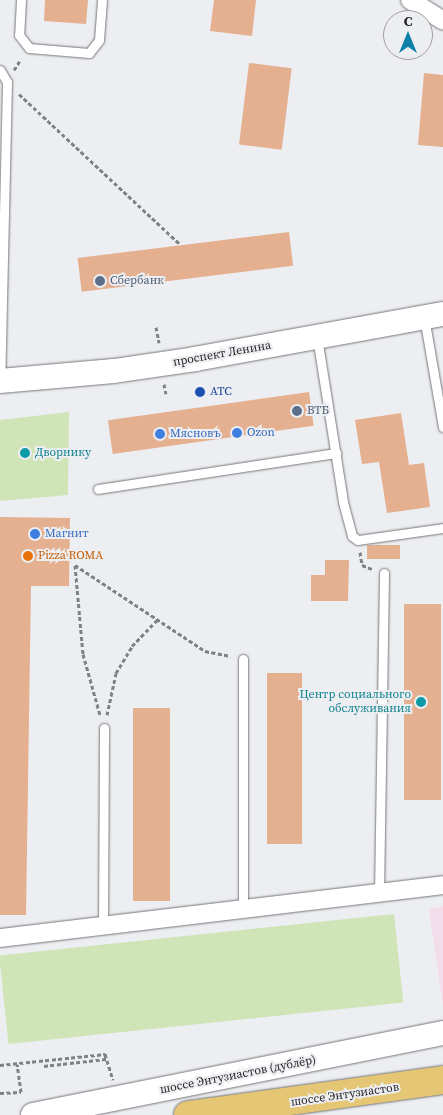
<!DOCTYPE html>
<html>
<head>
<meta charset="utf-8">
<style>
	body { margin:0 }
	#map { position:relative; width:443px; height:1115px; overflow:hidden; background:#edeef1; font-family:"Source Serif 4",serif }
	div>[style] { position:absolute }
	.commercial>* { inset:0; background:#f3ddea }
	.green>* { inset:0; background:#cfe5b7; transform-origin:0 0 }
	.building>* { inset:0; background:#e4b090; transform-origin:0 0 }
	.path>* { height:3px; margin-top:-1.5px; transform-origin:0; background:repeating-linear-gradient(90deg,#808183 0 4px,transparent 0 6.5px) }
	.roads { filter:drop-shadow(0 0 1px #757679) drop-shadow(0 0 1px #757679) }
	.service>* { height:9px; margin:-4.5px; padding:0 4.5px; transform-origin:4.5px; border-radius:4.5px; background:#fff }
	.minor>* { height:18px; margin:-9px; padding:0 9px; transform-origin:9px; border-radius:9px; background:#fff }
	.secondary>* { height:24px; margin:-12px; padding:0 12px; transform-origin:12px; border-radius:12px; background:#fff }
	.trunk>* { height:28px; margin:-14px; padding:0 14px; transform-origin:14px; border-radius:14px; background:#e4c674 }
	.dots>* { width:14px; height:14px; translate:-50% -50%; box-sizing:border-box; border:2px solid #edeef1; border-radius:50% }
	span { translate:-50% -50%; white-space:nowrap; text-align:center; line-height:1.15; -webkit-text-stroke:4px #edeef1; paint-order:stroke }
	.service-label { font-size:12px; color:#4e5e75 }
	.left { translate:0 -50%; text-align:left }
	.street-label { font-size:12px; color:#242425 }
	.transit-label { font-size:12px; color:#164399 }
	.shop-label { font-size:12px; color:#366cbe }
	.culture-label { font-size:12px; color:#0d838f }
	.right { translate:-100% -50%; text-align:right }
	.food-label { font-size:12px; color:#c56008 }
	.north { position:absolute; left:383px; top:10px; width:50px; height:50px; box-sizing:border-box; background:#edeef1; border:1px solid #9d9d9f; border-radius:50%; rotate:0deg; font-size:14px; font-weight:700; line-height:20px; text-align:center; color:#242425 }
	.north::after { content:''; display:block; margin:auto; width:18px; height:22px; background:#0d81a8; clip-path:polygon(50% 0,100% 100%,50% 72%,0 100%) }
</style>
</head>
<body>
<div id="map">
	<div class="commercial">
		<i style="clip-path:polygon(443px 906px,443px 1006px,429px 909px)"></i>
	</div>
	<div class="green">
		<i style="clip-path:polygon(69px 412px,68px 495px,0 501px,0 420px)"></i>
		<i style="left:394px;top:914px;width:89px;height:397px;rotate:84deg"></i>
	</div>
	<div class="building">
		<i style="clip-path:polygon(45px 0,88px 0,86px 24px,44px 21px)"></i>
		<i style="clip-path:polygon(214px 0,256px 0,252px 36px,210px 31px)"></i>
		<i style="left:249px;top:63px;width:43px;height:82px;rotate:7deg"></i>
		<i style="clip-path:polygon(424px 73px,443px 75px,443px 147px,418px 145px)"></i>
		<i style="left:289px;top:232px;width:34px;height:213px;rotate:83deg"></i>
		<i style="left:309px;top:392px;width:34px;height:203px;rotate:82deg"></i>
		<i style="clip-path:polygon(401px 413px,409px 465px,424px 463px,430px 507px,387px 513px,379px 462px,362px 464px,355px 420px)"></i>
		<i style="clip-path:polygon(0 517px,70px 518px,69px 586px,31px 586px,26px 915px,0 915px)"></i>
		<i style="left:367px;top:545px;width:33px;height:14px"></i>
		<i style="clip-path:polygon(325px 560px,349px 560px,348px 601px,311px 601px,311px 575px,325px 575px)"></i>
		<i style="left:404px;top:604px;width:37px;height:196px"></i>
		<i style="left:267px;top:673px;width:35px;height:171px"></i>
		<i style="left:133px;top:708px;width:37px;height:193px"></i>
	</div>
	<div class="path">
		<i style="left:14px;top:70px;width:13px;rotate:-58deg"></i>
		<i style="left:19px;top:94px;width:219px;rotate:43deg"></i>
		<i style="left:156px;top:327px;width:16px;rotate:79deg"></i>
		<i style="left:164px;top:384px;width:10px;rotate:79deg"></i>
		<i style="left:360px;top:552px;width:13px;rotate:81deg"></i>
		<i style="left:362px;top:565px;width:11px;rotate:22deg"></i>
		<i style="left:75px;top:565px;width:156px;rotate:33.5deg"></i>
		<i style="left:205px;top:651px;width:26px;rotate:11deg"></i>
		<i style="left:75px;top:565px;width:89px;rotate:84.9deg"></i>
		<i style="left:83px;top:654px;width:63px;rotate:74.4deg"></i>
		<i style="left:107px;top:715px;width:43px;rotate:-77.9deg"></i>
		<i style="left:116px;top:673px;width:31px;rotate:-59deg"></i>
		<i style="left:132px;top:646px;width:37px;rotate:-46deg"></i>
		<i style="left:105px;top:1054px;width:27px;rotate:73deg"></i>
		<i style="left:0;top:1065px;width:106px;rotate:-6deg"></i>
		<i style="left:105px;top:1054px;width:5px;rotate:79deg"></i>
		<i style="left:106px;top:1059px;width:63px;rotate:173.7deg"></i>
		<i style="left:0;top:1093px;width:21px;rotate:-3deg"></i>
		<i style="left:21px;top:1092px;width:28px;rotate:-98deg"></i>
	</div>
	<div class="roads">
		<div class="service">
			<i style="left:21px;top:0;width:35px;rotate:93deg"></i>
			<i style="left:19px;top:35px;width:16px;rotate:52deg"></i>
			<i style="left:29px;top:48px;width:60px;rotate:4.8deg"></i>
			<i style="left:89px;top:53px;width:16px;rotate:-52deg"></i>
			<i style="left:99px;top:40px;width:40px;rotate:-85.7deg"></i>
			<i style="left:0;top:70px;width:14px;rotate:60deg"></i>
			<i style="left:7px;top:82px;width:298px;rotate:91.3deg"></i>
			<i style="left:424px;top:317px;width:112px;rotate:80.2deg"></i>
			<i style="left:317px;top:337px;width:167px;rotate:81deg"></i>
			<i style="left:343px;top:502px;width:35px;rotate:75deg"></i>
			<i style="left:352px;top:536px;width:7px;rotate:34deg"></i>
			<i style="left:358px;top:540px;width:86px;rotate:-8deg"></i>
			<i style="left:98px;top:489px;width:241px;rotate:-8.6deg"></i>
			<i style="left:379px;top:894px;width:321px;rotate:-89.1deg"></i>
			<i style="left:243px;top:911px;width:252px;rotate:-90deg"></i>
			<i style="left:103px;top:927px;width:199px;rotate:-89.7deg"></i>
		</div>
		<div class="minor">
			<i style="left:410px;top:0;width:39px;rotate:32deg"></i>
			<i style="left:0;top:938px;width:446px;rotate:-6.8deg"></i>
		</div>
		<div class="secondary">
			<i style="left:0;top:381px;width:114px;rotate:-5deg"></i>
			<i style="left:114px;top:371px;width:82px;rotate:-8.4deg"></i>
			<i style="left:195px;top:359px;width:252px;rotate:-10.3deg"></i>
			<i style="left:33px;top:1115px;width:418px;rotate:-11.3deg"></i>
		</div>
		<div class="trunk">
			<i style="left:188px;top:1115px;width:257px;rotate:-7.8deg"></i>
		</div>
	</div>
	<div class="dots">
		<i style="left:100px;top:281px;background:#5c6f8a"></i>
		<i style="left:200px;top:392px;background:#1a4fb4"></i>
		<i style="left:297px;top:411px;background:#5c6f8a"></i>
		<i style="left:237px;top:433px;background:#3f7fe0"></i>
		<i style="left:160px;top:434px;background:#3f7fe0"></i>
		<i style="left:25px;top:453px;background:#0f9aa8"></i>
		<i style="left:35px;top:534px;background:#3f7fe0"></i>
		<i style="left:28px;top:556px;background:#e8710a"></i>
		<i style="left:421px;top:702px;background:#0f9aa8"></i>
	</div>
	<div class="service-label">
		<span class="left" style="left:110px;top:281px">Сбербанк</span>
		<span class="left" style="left:307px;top:411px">ВТБ</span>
	</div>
	<div class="street-label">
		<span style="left:222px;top:354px;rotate:-10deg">проспект Ленина</span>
		<span style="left:238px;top:1075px;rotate:-11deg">шоссе Энтузиастов (дублёр)</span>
		<span style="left:345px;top:1095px;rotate:-8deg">шоссе Энтузиастов</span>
	</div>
	<div class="transit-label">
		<span class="left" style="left:210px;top:392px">АТС</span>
	</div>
	<div class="shop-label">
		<span class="left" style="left:247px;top:433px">Ozon</span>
		<span class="left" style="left:170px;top:434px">Мясновъ</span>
		<span class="left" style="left:45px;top:534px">Магнит</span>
	</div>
	<div class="culture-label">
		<span class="left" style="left:35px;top:453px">Дворнику</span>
		<span class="right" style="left:411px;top:702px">Центр социального<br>обслуживания</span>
	</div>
	<div class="food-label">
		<span class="left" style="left:38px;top:556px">Pizza ROMA</span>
	</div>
	<div class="north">С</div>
</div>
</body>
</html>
